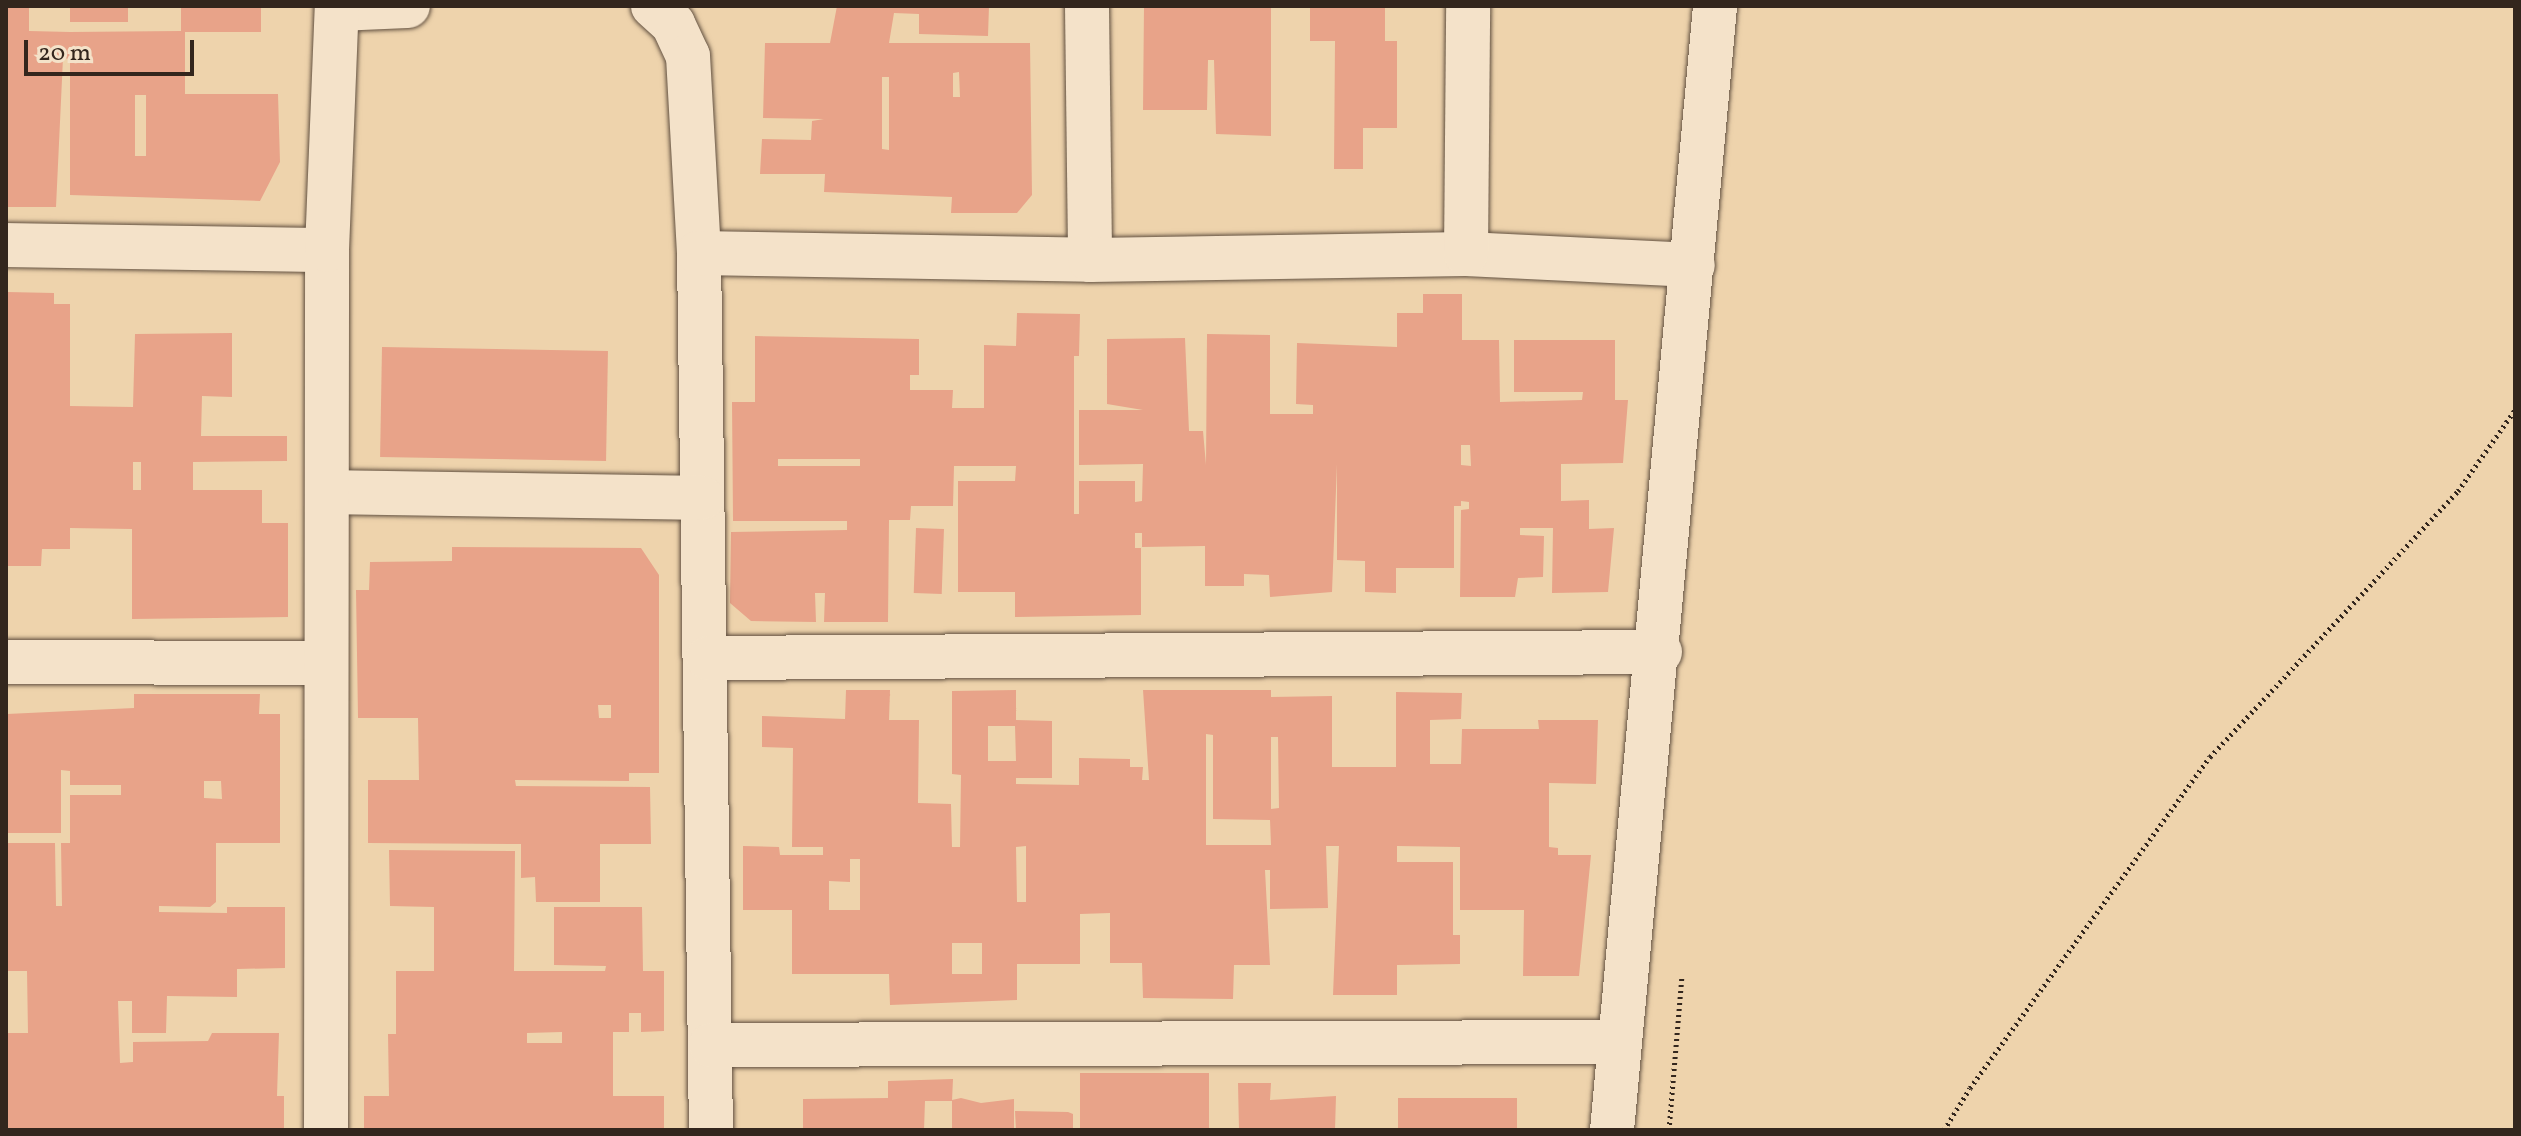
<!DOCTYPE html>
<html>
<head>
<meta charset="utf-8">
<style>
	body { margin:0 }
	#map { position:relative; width:2521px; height:1136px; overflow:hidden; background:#eed3ac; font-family:Vollkorn,serif }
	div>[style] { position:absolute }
	.building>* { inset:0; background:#e8a389; transform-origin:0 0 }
	.path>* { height:5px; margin-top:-2.5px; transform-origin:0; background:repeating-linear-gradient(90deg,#33261d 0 2px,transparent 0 6px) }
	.roads { filter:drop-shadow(0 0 2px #625141) drop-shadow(0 0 2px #625141) }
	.street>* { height:44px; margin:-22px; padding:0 22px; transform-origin:22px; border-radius:22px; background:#f4e2c9 }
	.secondary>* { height:44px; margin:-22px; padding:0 22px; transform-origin:22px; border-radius:22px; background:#f4e2c9 }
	span { translate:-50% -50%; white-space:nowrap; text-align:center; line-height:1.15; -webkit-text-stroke:6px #f4e2c9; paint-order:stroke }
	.frame { position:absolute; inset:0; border:8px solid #33261d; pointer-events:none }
	.scale { position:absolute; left:24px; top:40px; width:170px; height:36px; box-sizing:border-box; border:4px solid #33261d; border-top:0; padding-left:10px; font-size:24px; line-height:28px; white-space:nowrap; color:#33261d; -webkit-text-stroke:6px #f4e2c9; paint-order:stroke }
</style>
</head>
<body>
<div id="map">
	<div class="building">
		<i style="clip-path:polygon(evenodd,6px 6px,29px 6px,29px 31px,70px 32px,181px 31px,181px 6px,261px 6px,261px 32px,185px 32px,185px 94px,278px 94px,280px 162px,260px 201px,70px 195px,70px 59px,63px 58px,56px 207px,7px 207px,6px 6px,135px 95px,146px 95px,146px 156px,135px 156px,135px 95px)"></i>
		<i style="left:70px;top:6px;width:58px;height:16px"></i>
		<i style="clip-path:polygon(evenodd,837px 6px,989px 6px,988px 36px,919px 34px,919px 14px,894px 13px,889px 43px,1030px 43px,1032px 195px,1017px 213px,951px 213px,952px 197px,824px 192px,825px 174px,760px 174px,762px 139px,811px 140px,812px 121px,824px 119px,763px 118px,765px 43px,830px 43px,837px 6px,959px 72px,960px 97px,953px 97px,953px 73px,959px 72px,837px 6px,882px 77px,889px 77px,889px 150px,882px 149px,882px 77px)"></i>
		<i style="clip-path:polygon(1144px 6px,1271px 6px,1271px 136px,1216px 134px,1214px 60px,1208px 60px,1207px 110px,1143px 110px)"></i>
		<i style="clip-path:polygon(1310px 6px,1385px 6px,1385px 41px,1397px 41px,1397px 128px,1363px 128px,1363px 169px,1334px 169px,1335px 41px,1310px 41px)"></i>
		<i style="clip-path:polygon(evenodd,7px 292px,54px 293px,54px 304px,70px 304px,70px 406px,133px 407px,135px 334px,232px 333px,232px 397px,202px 396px,201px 436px,287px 436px,287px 461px,193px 462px,193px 490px,262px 490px,262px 523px,288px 523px,288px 617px,132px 619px,132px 529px,70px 528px,70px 549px,42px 549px,41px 566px,6px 566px,7px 292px,133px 462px,141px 462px,141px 490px,133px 490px,133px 462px)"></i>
		<i style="clip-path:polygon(evenodd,1423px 294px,1462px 294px,1462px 340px,1499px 340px,1500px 402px,1582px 400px,1583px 392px,1514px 392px,1514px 340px,1615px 340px,1615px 400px,1628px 400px,1623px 463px,1561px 464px,1561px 501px,1589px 500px,1589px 529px,1614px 528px,1608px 592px,1552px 593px,1553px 528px,1520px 528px,1520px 535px,1544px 536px,1543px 577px,1518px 578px,1515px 597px,1460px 597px,1461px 510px,1469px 509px,1469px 502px,1461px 501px,1461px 506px,1454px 506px,1454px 568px,1396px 568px,1396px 593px,1365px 592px,1365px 561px,1337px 560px,1337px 464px,1332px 592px,1270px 597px,1269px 575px,1244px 574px,1244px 586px,1205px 586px,1205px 546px,1142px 547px,1142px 533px,1135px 533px,1135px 548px,1141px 548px,1141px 615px,1015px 617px,1015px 592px,958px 592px,958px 481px,1015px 481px,1016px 466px,954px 466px,953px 506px,911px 506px,910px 520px,889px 520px,888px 622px,824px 622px,825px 593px,815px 593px,816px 622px,751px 621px,730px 603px,731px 532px,847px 530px,847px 521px,733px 521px,732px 402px,755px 402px,755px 336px,919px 339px,919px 375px,910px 375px,910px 390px,953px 390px,952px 408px,984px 408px,984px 345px,1016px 346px,1017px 313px,1080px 314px,1079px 356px,1074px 356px,1074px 514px,1079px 514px,1079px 481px,1135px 481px,1135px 502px,1142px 501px,1143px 464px,1079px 465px,1079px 410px,1143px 410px,1107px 404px,1107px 339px,1185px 338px,1189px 431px,1203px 431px,1206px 465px,1207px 334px,1270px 335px,1270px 414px,1313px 414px,1313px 405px,1296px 404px,1297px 343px,1397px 347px,1397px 313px,1423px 313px,1423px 294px,1461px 445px,1470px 445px,1471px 466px,1461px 465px,1461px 445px,1423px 294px,778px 459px,860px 459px,860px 466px,778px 466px,778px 459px)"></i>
		<i style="left:382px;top:347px;width:226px;height:110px;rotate:1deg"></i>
		<i style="left:916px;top:528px;width:28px;height:65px;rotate:2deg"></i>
		<i style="clip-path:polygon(evenodd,452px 547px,641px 548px,659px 575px,659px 773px,629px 773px,629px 781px,515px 780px,516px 786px,650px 787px,651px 844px,600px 844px,600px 902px,536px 902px,535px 877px,521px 878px,521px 844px,368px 843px,368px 780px,419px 780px,418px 718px,358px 718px,356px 590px,369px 590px,370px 562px,452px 561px,452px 547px,598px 705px,611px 705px,611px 718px,599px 718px,598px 705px)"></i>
		<i style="clip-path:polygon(evenodd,846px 690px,890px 690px,889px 720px,919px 720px,918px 803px,951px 804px,952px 847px,960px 847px,961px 775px,952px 774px,952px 691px,1016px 690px,1016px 720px,1052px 721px,1052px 778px,1016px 778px,1016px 784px,1079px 785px,1079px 758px,1130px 759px,1130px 767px,1143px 767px,1142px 780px,1149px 780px,1143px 690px,1271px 690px,1271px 697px,1332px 696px,1332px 767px,1396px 767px,1396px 692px,1462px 693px,1461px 719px,1430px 720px,1430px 764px,1461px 764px,1462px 729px,1539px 729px,1538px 720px,1598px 720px,1596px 784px,1549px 783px,1549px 847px,1558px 848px,1558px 855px,1591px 855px,1579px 976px,1523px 976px,1524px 910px,1460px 910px,1460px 847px,1397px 846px,1397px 862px,1453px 862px,1453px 935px,1460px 935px,1460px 964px,1397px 965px,1397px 995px,1333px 995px,1339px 846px,1326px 846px,1328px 908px,1270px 909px,1270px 870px,1265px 870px,1270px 965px,1234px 965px,1233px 999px,1143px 998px,1142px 963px,1110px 963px,1110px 913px,1080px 914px,1080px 964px,1017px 964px,1017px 1000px,890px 1005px,889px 974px,792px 974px,792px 910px,743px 910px,743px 846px,779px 847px,780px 855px,823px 855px,823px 847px,792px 847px,793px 748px,762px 747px,762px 716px,845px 719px,846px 690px,988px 726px,1015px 726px,1016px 761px,988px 761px,988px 726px,846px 690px,1206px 734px,1213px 735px,1213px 819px,1270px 820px,1271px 845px,1206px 845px,1206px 734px,846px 690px,1271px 737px,1278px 737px,1279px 808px,1271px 809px,1271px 737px,846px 690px,1026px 846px,1026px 902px,1017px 902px,1016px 847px,1026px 846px,846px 690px,850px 859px,860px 859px,860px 910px,829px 910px,829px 881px,850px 882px,850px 859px,846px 690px,952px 943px,982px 943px,982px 974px,952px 974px,952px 943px)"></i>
		<i style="clip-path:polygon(evenodd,134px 694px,260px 694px,259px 714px,280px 714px,280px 843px,216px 843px,216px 902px,210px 907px,159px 906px,159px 912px,227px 913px,227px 907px,285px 907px,285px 968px,237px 969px,237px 997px,167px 996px,166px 1033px,132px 1033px,132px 1001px,118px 1001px,120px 1063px,133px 1062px,133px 1042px,208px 1041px,212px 1033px,279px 1033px,277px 1096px,284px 1096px,284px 1130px,6px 1130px,6px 1033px,28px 1033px,27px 971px,6px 971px,6px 843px,55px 843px,56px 906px,62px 906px,61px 843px,70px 843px,70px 795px,121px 795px,121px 785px,70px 785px,70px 771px,61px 770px,61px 833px,7px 833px,7px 714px,134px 708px,134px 694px,204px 781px,221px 781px,222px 799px,204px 798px,204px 781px)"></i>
		<i style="clip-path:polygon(evenodd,389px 850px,515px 851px,514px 971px,605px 971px,606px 966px,554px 965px,554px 907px,642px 907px,643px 971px,664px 971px,664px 1031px,641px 1032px,641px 1013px,629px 1013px,629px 1032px,613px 1032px,613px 1096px,664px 1096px,664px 1130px,364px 1130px,364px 1096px,389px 1096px,388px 1034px,396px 1034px,396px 971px,434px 971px,434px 907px,390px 906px,389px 850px,562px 1032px,562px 1043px,527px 1043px,527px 1033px,562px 1032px)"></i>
		<i style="left:1209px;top:1073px;width:57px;height:129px;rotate:90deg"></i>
		<i style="clip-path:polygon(953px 1079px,952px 1101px,925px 1101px,924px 1130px,803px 1130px,803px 1099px,888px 1098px,888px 1081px)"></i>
		<i style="clip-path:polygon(1238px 1083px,1271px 1083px,1270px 1100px,1336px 1096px,1335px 1130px,1239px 1130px)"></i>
		<i style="clip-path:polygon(961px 1098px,981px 1103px,1014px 1099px,1014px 1130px,952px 1130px,952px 1100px)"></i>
		<i style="left:1398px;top:1098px;width:119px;height:32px"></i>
		<i style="clip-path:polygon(1015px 1111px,1068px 1112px,1073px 1114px,1073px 1130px,1016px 1130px)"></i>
	</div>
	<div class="path">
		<i style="left:1669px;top:1130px;width:155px;rotate:-85.2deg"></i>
		<i style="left:1944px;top:1130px;width:49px;rotate:-58.2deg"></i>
		<i style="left:1970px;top:1088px;width:409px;rotate:-54.1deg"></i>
		<i style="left:2210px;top:757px;width:364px;rotate:-47deg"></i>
		<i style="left:2458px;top:491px;width:99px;rotate:-54.9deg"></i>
	</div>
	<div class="roads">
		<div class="street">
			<i style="left:653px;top:6px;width:27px;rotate:42deg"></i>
			<i style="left:673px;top:24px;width:35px;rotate:65deg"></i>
			<i style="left:688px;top:56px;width:197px;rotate:86.8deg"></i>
			<i style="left:699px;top:253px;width:877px;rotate:89.22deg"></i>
			<i style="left:1087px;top:6px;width:254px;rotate:89.3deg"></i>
			<i style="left:337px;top:9px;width:71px;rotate:-2.4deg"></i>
			<i style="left:6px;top:245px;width:321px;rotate:0.9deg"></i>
			<i style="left:699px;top:253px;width:391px;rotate:1deg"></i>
			<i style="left:1090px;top:260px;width:376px;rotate:-0.9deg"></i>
			<i style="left:1466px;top:254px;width:227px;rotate:2.8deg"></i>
			<i style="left:1466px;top:254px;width:248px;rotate:-89.5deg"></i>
			<i style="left:329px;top:492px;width:373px;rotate:0.9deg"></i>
			<i style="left:708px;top:658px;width:952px;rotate:-0.36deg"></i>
			<i style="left:6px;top:662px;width:318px;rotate:0.2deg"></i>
			<i style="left:711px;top:1045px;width:907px;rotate:-0.19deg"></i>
			<i style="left:326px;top:1130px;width:880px;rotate:-89.93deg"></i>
			<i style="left:327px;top:250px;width:244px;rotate:-87.7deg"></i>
		</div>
		<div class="secondary">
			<i style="left:1612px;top:1130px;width:1129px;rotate:-84.76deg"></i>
		</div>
	</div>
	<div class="frame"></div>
	<div class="scale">20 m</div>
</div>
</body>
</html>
